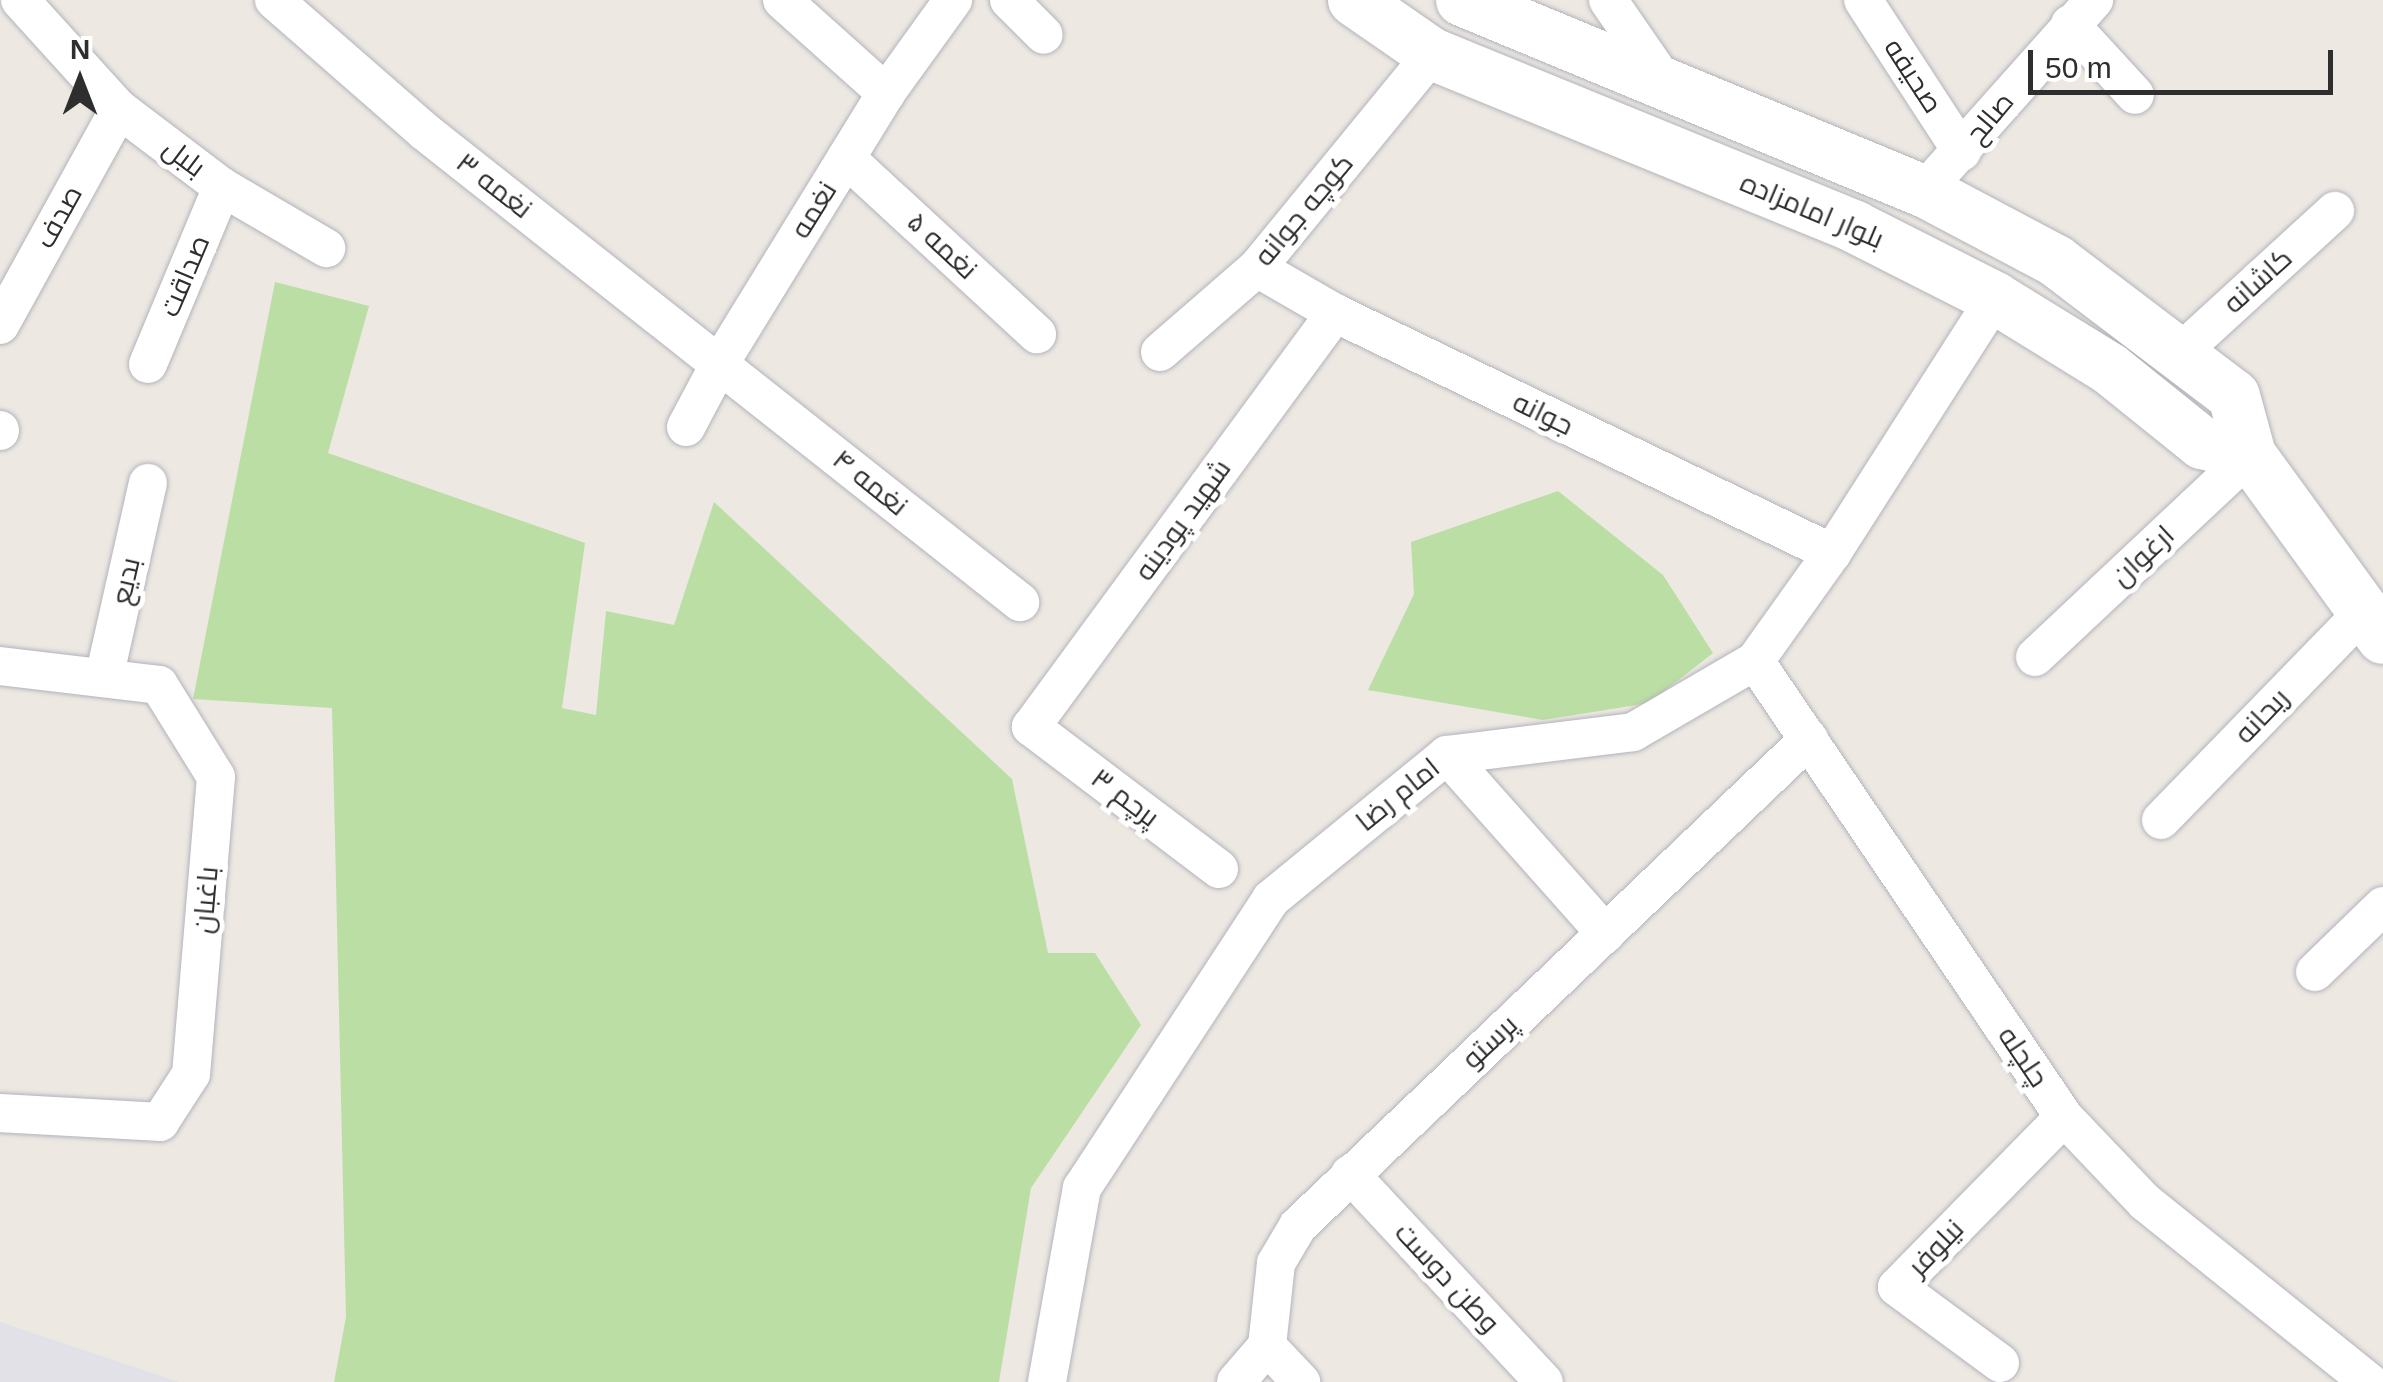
<!DOCTYPE html>
<html>
<head>
<meta charset="utf-8">
<style>
	body { margin:0 }
	#map { position:relative; width:2383px; height:1382px; overflow:hidden; background:#ede8e2; font-family:Arial,Cairo,sans-serif }
	div>[style] { position:absolute }
	.industrial>* { inset:0; background:#e2e1e7 }
	.green>* { inset:0; background:#bbdea4 }
	.roads { filter:drop-shadow(0 0 2px #b2b4bc) drop-shadow(0 0 2px #b2b4bc) }
	.minor>* { height:38px; margin:-19px; padding:0 19px; transform-origin:19px; border-radius:19px; background:#fff }
	.secondary>* { height:52px; margin:-26px; padding:0 26px; transform-origin:26px; border-radius:26px; background:#fff }
	span { translate:-50% -50%; white-space:nowrap; text-align:center; line-height:1.15; -webkit-text-stroke:10px #fff; paint-order:stroke }
	.street-label { font-size:28px; color:#2e2e2e }
	.north { position:absolute; left:30px; top:30px; width:100px; height:100px; -webkit-text-stroke:8px #fff; paint-order:stroke; rotate:0deg; font-size:28px; font-weight:700; line-height:40px; text-align:center; color:#2e2e2e }
	.north::after { content:''; display:block; margin:auto; width:35px; height:45px; background:#2e2e2e; clip-path:polygon(50% 0,100% 100%,50% 72%,0 100%) }
	.scale { position:absolute; left:2028px; top:50px; width:305px; height:45px; box-sizing:border-box; border:5px solid #2e2e2e; border-top:0; padding-left:12px; font-size:30px; line-height:35px; white-space:nowrap; color:#2e2e2e; -webkit-text-stroke:8px #fff; paint-order:stroke }
</style>
</head>
<body>
<div id="map">
	<div class="industrial">
		<i style="clip-path:polygon(0 1322px,179px 1382px,0 1382px)"></i>
	</div>
	<div class="green">
		<i style="clip-path:polygon(275px 282px,369px 306px,328px 453px,585px 543px,562px 708px,596px 715px,606px 611px,674px 625px,714px 502px,1012px 779px,1048px 953px,1095px 953px,1141px 1025px,1031px 1188px,999px 1382px,334px 1382px,346px 1317px,332px 708px,193px 699px)"></i>
		<i style="clip-path:polygon(1558px 491px,1663px 575px,1713px 653px,1649px 703px,1543px 720px,1368px 690px,1414px 594px,1411px 542px)"></i>
	</div>
	<div class="roads">
		<div class="minor">
			<i style="left:20px;top:0;width:147px;rotate:47.8deg"></i>
			<i style="left:119px;top:109px;width:129px;rotate:37.1deg"></i>
			<i style="left:222px;top:187px;width:121px;rotate:30.4deg"></i>
			<i style="left:274px;top:0;width:199px;rotate:41.1deg"></i>
			<i style="left:424px;top:131px;width:760px;rotate:38.32deg"></i>
			<i style="left:782px;top:0;width:140px;rotate:41.8deg"></i>
			<i style="left:1009px;top:0;width:49px;rotate:45deg"></i>
			<i style="left:1608px;top:0;width:106px;rotate:55.4deg"></i>
			<i style="left:1863px;top:0;width:181px;rotate:56.9deg"></i>
			<i style="left:2070px;top:24px;width:96px;rotate:47.5deg"></i>
			<i style="left:846px;top:158px;width:260px;rotate:42.7deg"></i>
			<i style="left:1924px;top:191px;width:256px;rotate:-48.3deg"></i>
			<i style="left:1257px;top:268px;width:90px;rotate:30deg"></i>
			<i style="left:1335px;top:313px;width:552px;rotate:25.78deg"></i>
			<i style="left:0;top:325px;width:247px;rotate:-61.1deg"></i>
			<i style="left:1160px;top:352px;width:128px;rotate:-40.9deg"></i>
			<i style="left:1257px;top:268px;width:276px;rotate:-50.7deg"></i>
			<i style="left:2181px;top:352px;width:209px;rotate:-42.5deg"></i>
			<i style="left:148px;top:364px;width:192px;rotate:-67.3deg"></i>
			<i style="left:686px;top:427px;width:72px;rotate:-62deg"></i>
			<i style="left:720px;top:363px;width:317px;rotate:-58.4deg"></i>
			<i style="left:886px;top:93px;width:115px;rotate:-54.2deg"></i>
			<i style="left:0;top:431px;width:1px;rotate:-90deg"></i>
			<i style="left:2035px;top:657px;width:295px;rotate:-43.2deg"></i>
			<i style="left:1755px;top:661px;width:551px;rotate:55.88deg"></i>
			<i style="left:2064px;top:1117px;width:117px;rotate:46.4deg"></i>
			<i style="left:2145px;top:1202px;width:287px;rotate:38.8deg"></i>
			<i style="left:0;top:666px;width:160px;rotate:6.8deg"></i>
			<i style="left:159px;top:685px;width:108px;rotate:58.2deg"></i>
			<i style="left:216px;top:777px;width:298px;rotate:94.8deg"></i>
			<i style="left:191px;top:1074px;width:57px;rotate:122.9deg"></i>
			<i style="left:160px;top:1122px;width:160px;rotate:-176.8deg"></i>
			<i style="left:104px;top:678px;width:200px;rotate:-77.3deg"></i>
			<i style="left:1447px;top:755px;width:239px;rotate:48.4deg"></i>
			<i style="left:2161px;top:820px;width:290px;rotate:-45.8deg"></i>
			<i style="left:1219px;top:869px;width:236px;rotate:-142.9deg"></i>
			<i style="left:1031px;top:727px;width:514px;rotate:-53.71deg"></i>
			<i style="left:2315px;top:972px;width:95px;rotate:-44.1deg"></i>
			<i style="left:1350px;top:1174px;width:284px;rotate:47deg"></i>
			<i style="left:1267px;top:1346px;width:50px;rotate:46.6deg"></i>
			<i style="left:2000px;top:1363px;width:128px;rotate:-143.6deg"></i>
			<i style="left:1897px;top:1287px;width:238px;rotate:-45.5deg"></i>
			<i style="left:1047px;top:1382px;width:197px;rotate:-79.8deg"></i>
			<i style="left:1082px;top:1188px;width:345px;rotate:-56.8deg"></i>
			<i style="left:1271px;top:899px;width:227px;rotate:-39.3deg"></i>
			<i style="left:1447px;top:755px;width:187px;rotate:-7deg"></i>
			<i style="left:1633px;top:732px;width:141px;rotate:-30.2deg"></i>
			<i style="left:1755px;top:661px;width:133px;rotate:-54.5deg"></i>
			<i style="left:1832px;top:553px;width:303px;rotate:-57.4deg"></i>
			<i style="left:1236px;top:1382px;width:48px;rotate:-49.3deg"></i>
			<i style="left:1267px;top:1346px;width:83px;rotate:-83.8deg"></i>
			<i style="left:1276px;top:1263px;width:43px;rotate:-59.3deg"></i>
			<i style="left:1298px;top:1226px;width:706px;rotate:-43.62deg"></i>
		</div>
		<div class="secondary">
			<i style="left:1354px;top:0;width:95px;rotate:34.7deg"></i>
			<i style="left:1432px;top:54px;width:457px;rotate:22.2deg"></i>
			<i style="left:1855px;top:227px;width:157px;rotate:26.9deg"></i>
			<i style="left:1995px;top:298px;width:135px;rotate:31.7deg"></i>
			<i style="left:2110px;top:369px;width:118px;rotate:38.8deg"></i>
			<i style="left:2202px;top:443px;width:49px;rotate:14deg"></i>
			<i style="left:1462px;top:0;width:500px;rotate:22.5deg"></i>
			<i style="left:1924px;top:191px;width:149px;rotate:27.9deg"></i>
			<i style="left:2056px;top:261px;width:223px;rotate:37.2deg"></i>
			<i style="left:2234px;top:396px;width:61px;rotate:74.8deg"></i>
			<i style="left:2250px;top:455px;width:226px;rotate:54deg"></i>
		</div>
	</div>
	<div class="street-label">
		<span style="left:1913px;top:76px;rotate:57deg">صحیفه</span>
		<span style="left:1990px;top:118px;rotate:-50deg">صالح</span>
		<span style="left:184px;top:158px;rotate:37deg">بلبل</span>
		<span style="left:494px;top:186px;rotate:38deg">نغمه ۳</span>
		<span style="left:814px;top:210px;rotate:-58deg">نغمه</span>
		<span style="left:1304px;top:210px;rotate:-50deg">کوچه جوانه</span>
		<span style="left:1812px;top:211px;rotate:23deg">بلوار امامزاده</span>
		<span style="left:59px;top:217px;rotate:-61deg">صدف</span>
		<span style="left:942px;top:246px;rotate:43deg">نغمه ۵</span>
		<span style="left:185px;top:276px;rotate:-67deg">صداقت</span>
		<span style="left:2258px;top:281px;rotate:-42deg">کاشانه</span>
		<span style="left:1543px;top:414px;rotate:26deg">جوانه</span>
		<span style="left:870px;top:483px;rotate:39deg">نغمه ۴</span>
		<span style="left:1183px;top:520px;rotate:-54deg">شهید پودینه</span>
		<span style="left:2143px;top:556px;rotate:-43deg">ارغوان</span>
		<span style="left:126px;top:581px;rotate:-77deg">بدیع</span>
		<span style="left:2262px;top:716px;rotate:-46deg">ریحانه</span>
		<span style="left:1398px;top:795px;rotate:-39deg">امام رضا</span>
		<span style="left:1125px;top:798px;rotate:37deg">پرچم ۳</span>
		<span style="left:206px;top:900px;rotate:-85deg">باغبان</span>
		<span style="left:1490px;top:1042px;rotate:-43deg">پرستو</span>
		<span style="left:2023px;top:1057px;rotate:56deg">چلچله</span>
		<span style="left:1936px;top:1248px;rotate:-46deg">نیلوفر</span>
		<span style="left:1447px;top:1278px;rotate:47deg">وطن دوست</span>
	</div>
	<div class="north">N</div>
	<div class="scale">50 m</div>
</div>
</body>
</html>
